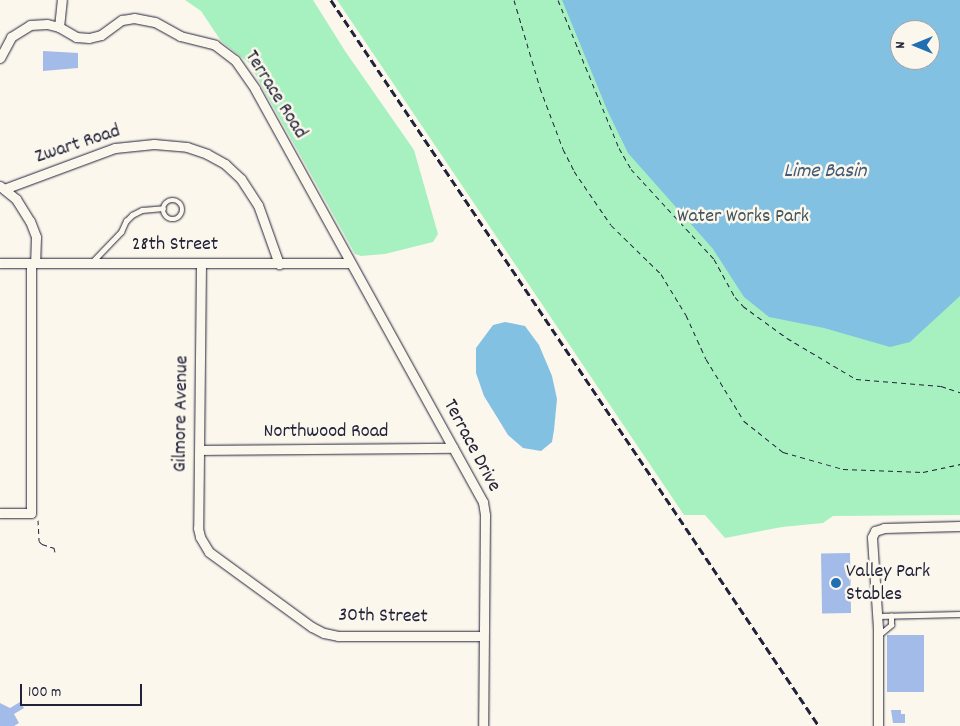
<!DOCTYPE html>
<html>
<head>
<meta charset="utf-8">
<style>
	body { margin:0 }
	#map { position:relative; width:960px; height:726px; overflow:hidden; background:#fbf7ec; font-family:Dekko,sans-serif }
	div>[style] { position:absolute }
	.green>* { inset:0; background:#a7f1c0 }
	.water>* { inset:0; background:#83c1e3 }
	.building>* { inset:0; background:#a3bbe9; transform-origin:0 0 }
	.path>* { height:1px; margin-top:-0.5px; transform-origin:0; background:repeating-linear-gradient(90deg,#22223b 0 5px,transparent 0 9px) }
	.roads { filter:drop-shadow(0 0 1px #22223b) drop-shadow(0 0 1px #22223b) }
	.service>* { height:4.5px; margin:-2.25px; padding:0 2.25px; transform-origin:2.25px; border-radius:2.25px; background:#fbf7ec }
	.service>.ring { margin:-2.25px; padding:0; box-sizing:content-box; background:none; border:4.5px solid #fbf7ec; border-radius:50% }
	.minor>* { height:9px; margin:-4.5px; padding:0 4.5px; transform-origin:4.5px; border-radius:4.5px; background:#fbf7ec }
	.rail>* { height:2.5px; margin-top:-1.25px; transform-origin:0; background:repeating-linear-gradient(90deg,#22223b 0 8px,transparent 0 12px) }
	.dots>* { width:14px; height:14px; translate:-50% -50%; box-sizing:border-box; border:2px solid #fbf7ec; border-radius:50% }
	span { translate:-50% -50%; white-space:nowrap; text-align:center; line-height:1.15; -webkit-text-stroke:5px #fbf7ec; paint-order:stroke }
	.street-label { font-size:20px; color:#22223b }
	.park-label { font-size:20px; color:#43565c }
	.poi-label { font-size:20px; color:#22223b }
	.left { translate:0 -50%; text-align:left }
	.water-label { font-size:21px; color:#445a76; font-style:italic }
	.north { position:absolute; left:890px; top:20px; width:50px; height:50px; box-sizing:border-box; background:#fbf7ec; border:1px solid #a4a2a5; border-radius:50%; rotate:270deg; font-size:14px; font-weight:700; line-height:20px; text-align:center; color:#22223b }
	.north::after { content:''; display:block; margin:auto; width:18px; height:22px; background:#1f6fb2; clip-path:polygon(50% 0,100% 100%,50% 72%,0 100%) }
	.scale { position:absolute; left:20px; top:684px; width:122px; height:22px; box-sizing:border-box; border:2px solid #22223b; border-top:0; padding-left:6px; font-size:15px; line-height:18px; white-space:nowrap; color:#22223b; -webkit-text-stroke:4px #fbf7ec; paint-order:stroke }
</style>
</head>
<body>
<div id="map">
	<div class="green">
		<i style="clip-path:polygon(185px 0,313px 0,345px 51px,414px 150px,438px 234px,433px 242px,385px 254px,361px 256px,355px 254px,249px 63px,221px 41px,201px 11px)"></i>
		<i style="clip-path:polygon(evenodd,337px 0,960px 0,960px 515px,833px 516px,823px 523px,782px 527px,725px 538px,705px 515px,684px 515px,337px 0,900px 30px,930px 30px,930px 60px,900px 60px,900px 30px)"></i>
	</div>
	<div class="water">
		<i style="clip-path:polygon(evenodd,562px 0,960px 0,960px 296px,910px 342px,890px 347px,824px 328px,769px 317px,744px 297px,713px 249px,628px 153px,608px 112px,562px 0,900px 30px,930px 30px,930px 60px,900px 60px,900px 30px)"></i>
		<i style="clip-path:polygon(505px 322px,525px 326px,539px 345px,552px 376px,557px 399px,554px 430px,552px 442px,541px 451px,523px 448px,508px 435px,484px 396px,476px 373px,476px 348px,493px 325px)"></i>
	</div>
	<div class="building">
		<i style="clip-path:polygon(43px 51px,78px 53px,78px 68px,43px 71px)"></i>
		<i style="left:850px;top:553px;width:60px;height:29px;rotate:89deg"></i>
		<i style="left:887px;top:635px;width:37px;height:57px"></i>
		<i style="clip-path:polygon(20px 702px,24px 708px,14px 714px,19px 723px,14px 726px,0 726px,0 703px,10px 708px)"></i>
		<i style="clip-path:polygon(891px 710px,901px 710px,901px 714px,905px 714px,905px 723px,893px 723px)"></i>
	</div>
	<div class="path">
		<i style="left:514px;top:0;width:92px;rotate:73.5deg"></i>
		<i style="left:540px;top:88px;width:65px;rotate:69.3deg"></i>
		<i style="left:563px;top:149px;width:25px;rotate:63deg"></i>
		<i style="left:574px;top:171px;width:65px;rotate:55.6deg"></i>
		<i style="left:611px;top:225px;width:70px;rotate:44.4deg"></i>
		<i style="left:661px;top:274px;width:48px;rotate:58.6deg"></i>
		<i style="left:686px;top:315px;width:48px;rotate:65.6deg"></i>
		<i style="left:706px;top:359px;width:73px;rotate:58.5deg"></i>
		<i style="left:744px;top:421px;width:50px;rotate:38.5deg"></i>
		<i style="left:783px;top:452px;width:62px;rotate:15.8deg"></i>
		<i style="left:843px;top:469px;width:80px;rotate:2.1deg"></i>
		<i style="left:923px;top:472px;width:38px;rotate:-12deg"></i>
		<i style="left:558px;top:0;width:160px;rotate:67.6deg"></i>
		<i style="left:619px;top:148px;width:24px;rotate:60deg"></i>
		<i style="left:631px;top:169px;width:122px;rotate:47.3deg"></i>
		<i style="left:714px;top:259px;width:43px;rotate:61.1deg"></i>
		<i style="left:735px;top:297px;width:12px;rotate:48deg"></i>
		<i style="left:743px;top:306px;width:54px;rotate:36deg"></i>
		<i style="left:787px;top:338px;width:80px;rotate:30.7deg"></i>
		<i style="left:856px;top:379px;width:85px;rotate:4.7deg"></i>
		<i style="left:941px;top:386px;width:20px;rotate:18deg"></i>
		<i style="left:38px;top:520px;width:21px;rotate:87deg"></i>
		<i style="left:39px;top:541px;width:4px;rotate:45deg"></i>
		<i style="left:42px;top:544px;width:13px;rotate:18deg"></i>
		<i style="left:54px;top:548px;width:4px;rotate:76deg"></i>
	</div>
	<div class="roads">
		<div class="service">
			<i class="ring" style="left:163px;top:200px;width:15.5px;height:15.5px"></i>
			<i style="left:92px;top:262px;width:42px;rotate:-46deg"></i>
			<i style="left:121px;top:232px;width:12px;rotate:-66deg"></i>
			<i style="left:126px;top:221px;width:8px;rotate:-45deg"></i>
			<i style="left:132px;top:215px;width:11px;rotate:-27deg"></i>
			<i style="left:142px;top:210px;width:21px;rotate:-5deg"></i>
			<i style="left:878px;top:616px;width:82px;rotate:-1.4deg"></i>
			<i style="left:879px;top:635px;width:16px;rotate:-40deg"></i>
			<i style="left:891px;top:625px;width:9px;rotate:-90deg"></i>
		</div>
		<div class="minor">
			<i style="left:59px;top:27px;width:27px;rotate:-84deg"></i>
			<i style="left:0;top:58px;width:24px;rotate:-62deg"></i>
			<i style="left:11px;top:37px;width:22px;rotate:-32deg"></i>
			<i style="left:30px;top:25px;width:17px;rotate:-3deg"></i>
			<i style="left:47px;top:24px;width:12px;rotate:14deg"></i>
			<i style="left:59px;top:27px;width:20px;rotate:30deg"></i>
			<i style="left:76px;top:37px;width:13px;rotate:4deg"></i>
			<i style="left:89px;top:38px;width:12px;rotate:-14deg"></i>
			<i style="left:101px;top:35px;width:26px;rotate:-36deg"></i>
			<i style="left:122px;top:20px;width:12px;rotate:-9deg"></i>
			<i style="left:134px;top:18px;width:21px;rotate:11deg"></i>
			<i style="left:155px;top:22px;width:29px;rotate:29deg"></i>
			<i style="left:180px;top:36px;width:36px;rotate:14deg"></i>
			<i style="left:215px;top:45px;width:25px;rotate:37deg"></i>
			<i style="left:235px;top:60px;width:35px;rotate:55deg"></i>
			<i style="left:255px;top:89px;width:472px;rotate:61.1deg"></i>
			<i style="left:483px;top:502px;width:13px;rotate:81deg"></i>
			<i style="left:485px;top:515px;width:211px;rotate:90.5deg"></i>
			<i style="left:0;top:186px;width:21px;rotate:39deg"></i>
			<i style="left:16px;top:199px;width:26px;rotate:58deg"></i>
			<i style="left:30px;top:221px;width:17px;rotate:69deg"></i>
			<i style="left:36px;top:237px;width:26px;rotate:92deg"></i>
			<i style="left:4px;top:189px;width:118px;rotate:-20.3deg"></i>
			<i style="left:115px;top:148px;width:39px;rotate:-6deg"></i>
			<i style="left:154px;top:144px;width:33px;rotate:5deg"></i>
			<i style="left:187px;top:147px;width:21px;rotate:19deg"></i>
			<i style="left:207px;top:154px;width:21px;rotate:29deg"></i>
			<i style="left:225px;top:164px;width:22px;rotate:43deg"></i>
			<i style="left:241px;top:179px;width:31px;rotate:57deg"></i>
			<i style="left:258px;top:205px;width:63px;rotate:70.4deg"></i>
			<i style="left:0;top:263px;width:349px"></i>
			<i style="left:201px;top:263px;width:265px;rotate:90.6deg"></i>
			<i style="left:198px;top:528px;width:9px;rotate:77deg"></i>
			<i style="left:200px;top:537px;width:17px;rotate:59deg"></i>
			<i style="left:209px;top:552px;width:127px;rotate:36.1deg"></i>
			<i style="left:312px;top:627px;width:13px;rotate:27deg"></i>
			<i style="left:324px;top:633px;width:14px;rotate:12deg"></i>
			<i style="left:338px;top:636px;width:145px"></i>
			<i style="left:200px;top:450px;width:253px;rotate:-0.5deg"></i>
			<i style="left:0;top:513px;width:31px"></i>
			<i style="left:31px;top:513px;width:250px;rotate:-90deg"></i>
			<i style="left:878px;top:726px;width:98px;rotate:-90deg"></i>
			<i style="left:878px;top:628px;width:91px;rotate:-93.8deg"></i>
			<i style="left:872px;top:537px;width:7px;rotate:-63deg"></i>
			<i style="left:875px;top:531px;width:9px;rotate:-18deg"></i>
			<i style="left:884px;top:528px;width:76px;rotate:-1.5deg"></i>
		</div>
	</div>
	<div class="rail">
		<i style="left:331px;top:0;width:875px;rotate:56.09deg"></i>
	</div>
	<div class="dots">
		<i style="left:836px;top:583px;background:#1f6fb2"></i>
	</div>
	<div class="street-label">
		<span style="left:275px;top:95px;rotate:58deg">Terrace Road</span>
		<span style="left:78px;top:145px;rotate:-18deg">Zwart Road</span>
		<span style="left:175px;top:245px">28th Street</span>
		<span style="left:182px;top:414px;rotate:-89deg">Gilmore Avenue</span>
		<span style="left:326px;top:432px">Northwood Road</span>
		<span style="left:471px;top:446px;rotate:62deg">Terrace Drive</span>
		<span style="left:383px;top:617px;rotate:1deg">30th Street</span>
	</div>
	<div class="park-label">
		<span style="left:743px;top:217px">Water Works Park</span>
	</div>
	<div class="poi-label">
		<span class="left" style="left:846px;top:584px">Valley Park<br>Stables</span>
	</div>
	<div class="water-label">
		<span style="left:825px;top:172px">Lime Basin</span>
	</div>
	<div class="north">N</div>
	<div class="scale">100 m</div>
</div>
</body>
</html>
